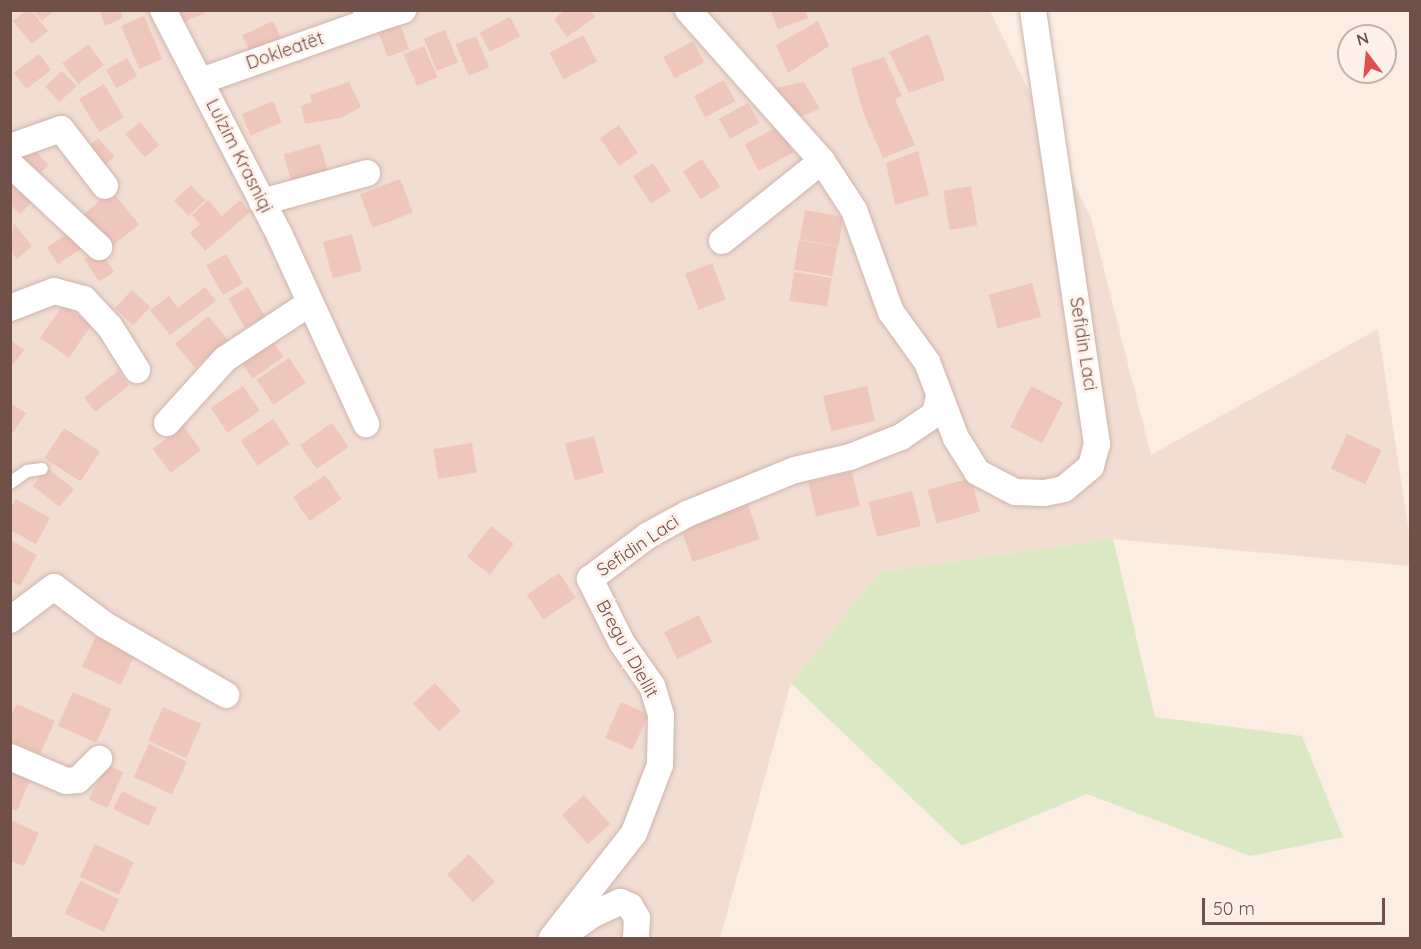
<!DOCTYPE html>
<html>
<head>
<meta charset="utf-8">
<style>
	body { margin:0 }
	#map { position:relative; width:1421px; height:949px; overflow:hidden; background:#fbede3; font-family:Quicksand,sans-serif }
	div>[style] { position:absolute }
	.residential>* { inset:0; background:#f2ddd2 }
	.green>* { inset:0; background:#dae8c3 }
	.building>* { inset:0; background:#efc6bc; transform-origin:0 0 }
	.roads { filter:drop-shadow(0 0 2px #ceb5ad) drop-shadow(0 0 2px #ceb5ad) }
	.lane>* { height:12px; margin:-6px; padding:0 6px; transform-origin:6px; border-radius:6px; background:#fff }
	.street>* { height:26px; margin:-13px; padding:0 13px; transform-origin:13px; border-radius:13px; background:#fff }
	span { translate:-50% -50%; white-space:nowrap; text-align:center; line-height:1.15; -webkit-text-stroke:6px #fef1e9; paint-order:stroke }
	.street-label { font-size:18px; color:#72504a }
	.frame { position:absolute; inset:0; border:12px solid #72504a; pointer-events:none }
	.north { position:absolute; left:1337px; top:24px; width:60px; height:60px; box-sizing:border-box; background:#fef1e9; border:2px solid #c6b1a9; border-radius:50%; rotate:344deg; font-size:16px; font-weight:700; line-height:24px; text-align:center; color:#72504a }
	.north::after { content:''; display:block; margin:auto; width:21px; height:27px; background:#e04e4d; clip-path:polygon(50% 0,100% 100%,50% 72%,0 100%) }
	.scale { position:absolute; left:1202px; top:898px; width:183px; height:27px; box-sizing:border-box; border:3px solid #72504a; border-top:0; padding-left:8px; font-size:18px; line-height:21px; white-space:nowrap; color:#72504a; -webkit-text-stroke:4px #fef1e9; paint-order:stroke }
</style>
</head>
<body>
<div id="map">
	<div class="residential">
		<i style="clip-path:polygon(10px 11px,990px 11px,1091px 218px,1151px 455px,1378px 329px,1410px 539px,1410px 566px,1113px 539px,880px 572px,791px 683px,720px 938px,11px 938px)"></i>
	</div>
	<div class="green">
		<i style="clip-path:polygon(1113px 539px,1155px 717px,1302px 736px,1343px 837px,1250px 856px,1087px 794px,962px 846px,791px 683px,880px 572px)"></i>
	</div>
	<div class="building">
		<i style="clip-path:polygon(26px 10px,31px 10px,48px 31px,32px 44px,13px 21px)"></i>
		<i style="clip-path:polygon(33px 10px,55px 10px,42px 21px)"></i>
		<i style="clip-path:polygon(99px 10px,120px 10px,123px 18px,105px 26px)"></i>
		<i style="clip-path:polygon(179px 10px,204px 10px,205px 13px,184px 22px)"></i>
		<i style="clip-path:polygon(565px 10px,590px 10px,595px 17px,567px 37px,554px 19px)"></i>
		<i style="clip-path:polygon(770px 10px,805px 10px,808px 18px,778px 29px)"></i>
		<i style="left:144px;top:16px;width:47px;height:25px;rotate:67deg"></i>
		<i style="left:397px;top:17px;width:34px;height:23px;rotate:69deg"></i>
		<i style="left:510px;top:17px;width:22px;height:34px;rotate:63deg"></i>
		<i style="left:273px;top:21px;width:23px;height:34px;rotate:65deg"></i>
		<i style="clip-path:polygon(818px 21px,829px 46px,788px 73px,776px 45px)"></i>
		<i style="left:445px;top:30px;width:35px;height:23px;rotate:68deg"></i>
		<i style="clip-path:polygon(929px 34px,945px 80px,909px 93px,889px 52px)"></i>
		<i style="left:583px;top:35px;width:30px;height:38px;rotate:62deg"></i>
		<i style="left:476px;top:36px;width:34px;height:22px;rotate:67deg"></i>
		<i style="left:693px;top:41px;width:24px;height:34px;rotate:62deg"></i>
		<i style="left:88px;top:44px;width:26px;height:32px;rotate:53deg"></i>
		<i style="left:424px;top:46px;width:34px;height:22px;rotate:67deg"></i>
		<i style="left:39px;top:54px;width:20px;height:31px;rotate:53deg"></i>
		<i style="clip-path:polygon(884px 57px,902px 96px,895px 99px,915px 145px,883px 158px,863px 112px,851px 68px)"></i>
		<i style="left:127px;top:58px;width:21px;height:24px;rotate:61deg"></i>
		<i style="left:62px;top:71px;width:21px;height:23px;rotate:47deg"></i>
		<i style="left:724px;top:80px;width:24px;height:34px;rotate:62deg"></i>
		<i style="clip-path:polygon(349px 82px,361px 107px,341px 118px,305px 124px,301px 106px,312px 102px,310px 95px)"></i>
		<i style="clip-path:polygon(804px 82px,820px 109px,792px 120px,770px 89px)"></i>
		<i style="left:104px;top:84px;width:39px;height:29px;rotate:59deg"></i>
		<i style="left:273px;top:101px;width:23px;height:34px;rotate:67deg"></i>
		<i style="left:748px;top:103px;width:23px;height:33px;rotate:61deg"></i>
		<i style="left:140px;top:122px;width:30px;height:19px;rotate:50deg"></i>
		<i style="left:619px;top:125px;width:34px;height:23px;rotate:56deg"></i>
		<i style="left:779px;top:126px;width:30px;height:39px;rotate:62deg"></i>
		<i style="left:98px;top:138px;width:25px;height:18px;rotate:48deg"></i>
		<i style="left:320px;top:144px;width:29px;height:38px;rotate:74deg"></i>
		<i style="left:31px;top:146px;width:26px;height:18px;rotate:47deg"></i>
		<i style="clip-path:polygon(918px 151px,929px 195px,895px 205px,886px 163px)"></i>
		<i style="left:702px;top:159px;width:33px;height:23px;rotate:57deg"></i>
		<i style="left:653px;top:163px;width:33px;height:24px;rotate:57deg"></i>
		<i style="clip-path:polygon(10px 176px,33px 201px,20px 214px,10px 204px)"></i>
		<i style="left:400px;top:179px;width:36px;height:43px;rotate:69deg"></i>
		<i style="left:191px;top:185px;width:21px;height:23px;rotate:47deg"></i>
		<i style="left:971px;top:186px;width:40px;height:28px;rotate:81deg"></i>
		<i style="left:112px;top:191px;width:43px;height:42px;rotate:51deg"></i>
		<i style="clip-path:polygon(208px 200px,222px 216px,240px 200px,250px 212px,205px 251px,190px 233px,200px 224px,192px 215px)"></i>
		<i style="left:805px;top:210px;width:39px;height:30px;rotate:10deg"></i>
		<i style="clip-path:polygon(14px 223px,32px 246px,17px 259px,10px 251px)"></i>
		<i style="left:72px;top:231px;width:20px;height:30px;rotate:57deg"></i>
		<i style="left:352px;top:234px;width:38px;height:30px;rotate:75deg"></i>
		<i style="left:799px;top:240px;width:39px;height:30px;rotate:10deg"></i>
		<i style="left:99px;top:249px;width:27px;height:18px;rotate:56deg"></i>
		<i style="left:226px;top:254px;width:34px;height:23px;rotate:60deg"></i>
		<i style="left:712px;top:263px;width:39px;height:29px;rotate:69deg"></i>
		<i style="left:794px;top:272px;width:38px;height:29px;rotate:9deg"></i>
		<i style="left:1032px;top:283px;width:35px;height:45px;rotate:75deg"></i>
		<i style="clip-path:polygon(205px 287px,216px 301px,170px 335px,150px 310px,169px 296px,178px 308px)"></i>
		<i style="left:248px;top:287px;width:34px;height:23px;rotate:60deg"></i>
		<i style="left:132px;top:290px;width:25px;height:25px;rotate:43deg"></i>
		<i style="left:63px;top:305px;width:35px;height:40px;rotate:35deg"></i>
		<i style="left:208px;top:316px;width:31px;height:43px;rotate:50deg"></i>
		<i style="left:267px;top:333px;width:29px;height:38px;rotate:55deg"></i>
		<i style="clip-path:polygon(10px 340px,24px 350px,10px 368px)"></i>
		<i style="left:289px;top:358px;width:30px;height:39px;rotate:56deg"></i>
		<i style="left:118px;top:371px;width:18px;height:43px;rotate:52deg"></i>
		<i style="left:243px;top:386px;width:30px;height:39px;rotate:56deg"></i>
		<i style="left:867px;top:386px;width:36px;height:45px;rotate:77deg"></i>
		<i style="left:1031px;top:386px;width:36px;height:46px;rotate:27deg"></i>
		<i style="clip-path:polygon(10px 403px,26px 413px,10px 437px)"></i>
		<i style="left:273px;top:419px;width:30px;height:39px;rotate:56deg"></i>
		<i style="left:332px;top:423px;width:29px;height:39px;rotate:55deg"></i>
		<i style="left:183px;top:426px;width:30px;height:38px;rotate:53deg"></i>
		<i style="left:64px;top:428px;width:43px;height:36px;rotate:33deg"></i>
		<i style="left:1347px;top:434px;width:38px;height:38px;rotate:25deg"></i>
		<i style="left:594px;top:436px;width:38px;height:30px;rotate:75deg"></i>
		<i style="left:472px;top:443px;width:30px;height:39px;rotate:81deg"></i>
		<i style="left:47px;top:468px;width:34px;height:23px;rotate:38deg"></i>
		<i style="left:852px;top:472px;width:35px;height:45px;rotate:77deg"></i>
		<i style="left:325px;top:475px;width:29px;height:39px;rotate:55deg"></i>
		<i style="left:971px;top:478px;width:35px;height:45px;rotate:75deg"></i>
		<i style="left:912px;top:491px;width:36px;height:45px;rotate:76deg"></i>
		<i style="clip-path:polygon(16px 499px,50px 518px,36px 544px,10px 530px,10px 510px)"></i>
		<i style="left:747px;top:502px;width:39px;height:71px;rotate:71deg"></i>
		<i style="left:491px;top:526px;width:29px;height:39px;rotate:38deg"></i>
		<i style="clip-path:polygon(10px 540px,37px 555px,20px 586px,10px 581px)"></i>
		<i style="left:559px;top:573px;width:30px;height:39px;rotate:56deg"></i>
		<i style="left:699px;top:615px;width:30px;height:39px;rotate:64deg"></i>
		<i style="left:97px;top:634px;width:43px;height:36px;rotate:25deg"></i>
		<i style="left:435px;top:683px;width:38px;height:30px;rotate:47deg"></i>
		<i style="left:73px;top:692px;width:42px;height:37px;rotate:24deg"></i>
		<i style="left:621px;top:702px;width:30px;height:39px;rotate:24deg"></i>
		<i style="clip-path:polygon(17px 704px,55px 721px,40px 754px,10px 741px,10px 717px)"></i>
		<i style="left:163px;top:707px;width:42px;height:37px;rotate:24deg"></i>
		<i style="left:149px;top:744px;width:42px;height:36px;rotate:25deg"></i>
		<i style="left:105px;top:764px;width:20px;height:39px;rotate:24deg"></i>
		<i style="clip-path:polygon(10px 766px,32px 775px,17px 811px,10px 808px)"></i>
		<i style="left:122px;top:791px;width:39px;height:20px;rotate:26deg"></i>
		<i style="left:584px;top:795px;width:39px;height:30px;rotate:48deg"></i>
		<i style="clip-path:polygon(10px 820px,39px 833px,24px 866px,10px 861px)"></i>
		<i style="left:95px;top:844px;width:43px;height:36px;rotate:25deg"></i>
		<i style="left:469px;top:854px;width:38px;height:30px;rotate:47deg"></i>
		<i style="left:80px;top:881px;width:43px;height:36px;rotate:25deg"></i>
	</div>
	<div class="roads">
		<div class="lane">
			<i style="left:10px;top:483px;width:21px;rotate:-35deg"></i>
			<i style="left:27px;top:471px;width:15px;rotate:-8deg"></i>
		</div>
		<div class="street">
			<i style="left:163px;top:10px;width:254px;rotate:62.6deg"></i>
			<i style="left:280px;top:236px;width:207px;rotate:65.4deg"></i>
			<i style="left:688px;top:10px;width:202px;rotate:48.4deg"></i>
			<i style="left:822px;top:161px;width:59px;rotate:56.9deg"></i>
			<i style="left:854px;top:210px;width:109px;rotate:70.1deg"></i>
			<i style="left:891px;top:312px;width:62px;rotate:54.2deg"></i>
			<i style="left:927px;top:362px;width:81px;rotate:69.1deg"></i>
			<i style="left:956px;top:438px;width:40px;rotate:58deg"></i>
			<i style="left:977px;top:472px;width:43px;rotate:27.8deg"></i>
			<i style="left:1015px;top:492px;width:29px;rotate:2deg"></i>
			<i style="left:1044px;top:493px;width:20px;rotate:-11deg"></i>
			<i style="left:1064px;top:489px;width:35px;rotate:-40deg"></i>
			<i style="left:1091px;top:466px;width:23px;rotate:-75deg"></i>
			<i style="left:1097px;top:444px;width:439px;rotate:-98.4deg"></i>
			<i style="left:370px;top:21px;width:35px;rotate:-18deg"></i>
			<i style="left:201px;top:81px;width:179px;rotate:-19.5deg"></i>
			<i style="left:370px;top:21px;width:12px;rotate:-110deg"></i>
			<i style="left:10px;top:147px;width:54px;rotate:-19.4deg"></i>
			<i style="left:61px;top:129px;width:72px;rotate:52.3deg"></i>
			<i style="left:10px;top:164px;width:122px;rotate:43deg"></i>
			<i style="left:262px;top:202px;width:109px;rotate:-15.4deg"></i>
			<i style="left:722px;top:241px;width:128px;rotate:-38.7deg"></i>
			<i style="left:10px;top:308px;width:47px;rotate:-21.1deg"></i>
			<i style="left:54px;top:291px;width:31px;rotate:15deg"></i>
			<i style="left:84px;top:299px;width:38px;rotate:47deg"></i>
			<i style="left:110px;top:327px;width:51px;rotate:57.9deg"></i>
			<i style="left:167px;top:423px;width:86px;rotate:-47.8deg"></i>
			<i style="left:225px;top:359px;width:102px;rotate:-33.4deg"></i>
			<i style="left:10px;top:620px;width:55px;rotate:-36.9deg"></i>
			<i style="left:54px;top:587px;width:64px;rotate:36.7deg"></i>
			<i style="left:105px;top:625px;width:140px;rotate:30deg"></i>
			<i style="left:10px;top:757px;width:61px;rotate:23.2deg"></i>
			<i style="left:66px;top:781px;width:12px;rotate:-5deg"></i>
			<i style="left:78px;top:780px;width:30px;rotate:-45deg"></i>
			<i style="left:562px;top:936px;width:39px;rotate:-35deg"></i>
			<i style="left:594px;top:914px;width:29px;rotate:-25deg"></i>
			<i style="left:620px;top:902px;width:11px;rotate:22deg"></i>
			<i style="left:630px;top:906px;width:14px;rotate:60deg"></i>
			<i style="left:637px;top:918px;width:20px;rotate:93deg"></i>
			<i style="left:552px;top:938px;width:133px;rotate:-52deg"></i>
			<i style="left:634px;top:833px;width:73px;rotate:-69.1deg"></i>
			<i style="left:660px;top:765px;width:50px;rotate:-88.9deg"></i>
			<i style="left:661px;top:715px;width:30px;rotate:-107deg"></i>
			<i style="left:652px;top:686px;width:52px;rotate:-124.9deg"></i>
			<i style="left:622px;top:643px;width:72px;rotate:-116.6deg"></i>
			<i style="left:590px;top:579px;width:71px;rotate:-37deg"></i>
			<i style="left:647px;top:536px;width:46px;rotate:-28.8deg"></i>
			<i style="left:687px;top:514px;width:117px;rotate:-22.2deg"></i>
			<i style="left:795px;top:470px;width:57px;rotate:-13.3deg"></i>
			<i style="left:850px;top:457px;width:55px;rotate:-21.4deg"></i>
			<i style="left:901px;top:437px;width:41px;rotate:-34.1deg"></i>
			<i style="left:935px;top:414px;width:18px;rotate:-77deg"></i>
		</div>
	</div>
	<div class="street-label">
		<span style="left:285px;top:51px;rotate:-19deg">Dokleatët</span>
		<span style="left:239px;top:156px;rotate:63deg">Lulzim Krasniqi</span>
		<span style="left:1083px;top:344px;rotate:81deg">Sefidin Laci</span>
		<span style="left:638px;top:546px;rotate:-34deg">Sefidin Laci</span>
		<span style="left:627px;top:649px;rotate:61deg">Bregu i Diellit</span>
	</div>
	<div class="frame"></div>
	<div class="north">N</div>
	<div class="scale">50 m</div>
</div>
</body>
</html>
